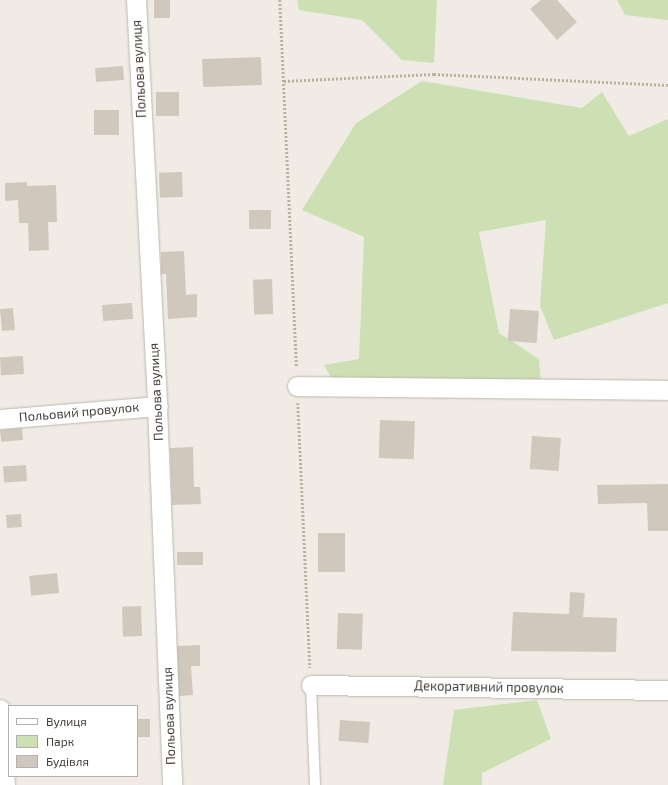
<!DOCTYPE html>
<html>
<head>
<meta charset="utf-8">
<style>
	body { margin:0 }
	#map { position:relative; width:668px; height:785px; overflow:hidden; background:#f0ece5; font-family:"Exo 2",sans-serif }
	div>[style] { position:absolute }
	.green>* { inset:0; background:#cde0b3 }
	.building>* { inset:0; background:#d0c8bc; transform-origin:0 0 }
	.path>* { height:2.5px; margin-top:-1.25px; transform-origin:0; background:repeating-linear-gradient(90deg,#baaf9c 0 2px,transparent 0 4px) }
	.roads { filter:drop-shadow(0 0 1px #bdb7ac) drop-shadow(0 0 1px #bdb7ac) }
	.service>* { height:10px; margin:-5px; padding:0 5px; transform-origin:5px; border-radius:5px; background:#fff }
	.minor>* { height:19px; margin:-9.5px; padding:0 9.5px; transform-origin:9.5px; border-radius:9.5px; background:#fff }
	span { translate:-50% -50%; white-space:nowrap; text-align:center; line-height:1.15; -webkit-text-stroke:3px #fff; paint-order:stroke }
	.street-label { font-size:13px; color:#423d36 }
	.legend { position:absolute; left:8px; top:705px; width:130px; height:72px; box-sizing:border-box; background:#fff; border:1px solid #b3b1af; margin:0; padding:5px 7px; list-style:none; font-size:12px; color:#423d36 }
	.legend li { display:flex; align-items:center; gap:8px; height:20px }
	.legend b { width:20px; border:1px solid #b3b1af }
</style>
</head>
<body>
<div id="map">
	<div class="green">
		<i style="clip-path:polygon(297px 0,437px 0,434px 63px,402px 60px,362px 20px,299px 10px)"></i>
		<i style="clip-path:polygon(617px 0,668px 0,668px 20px,625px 15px)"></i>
		<i style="clip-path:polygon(422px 81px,582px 108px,602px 92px,629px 136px,668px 119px,668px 303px,554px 340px,540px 306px,546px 220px,479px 232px,499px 333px,539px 359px,541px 383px,332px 379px,324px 365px,359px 359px,364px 237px,302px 210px,356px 123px)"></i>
		<i style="clip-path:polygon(537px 700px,551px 739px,482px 773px,482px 785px,443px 785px,454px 710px)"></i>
	</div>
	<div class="building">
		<i style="left:154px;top:0;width:16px;height:18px"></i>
		<i style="clip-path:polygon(541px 0,557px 0,577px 22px,557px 40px,530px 9px)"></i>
		<i style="left:261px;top:57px;width:28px;height:59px;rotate:88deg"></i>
		<i style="left:123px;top:66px;width:14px;height:28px;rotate:86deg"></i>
		<i style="left:179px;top:92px;width:24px;height:23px;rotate:90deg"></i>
		<i style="left:94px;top:110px;width:25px;height:25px"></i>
		<i style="left:182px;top:172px;width:25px;height:23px;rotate:88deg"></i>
		<i style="clip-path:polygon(27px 182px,27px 186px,56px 185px,57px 222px,48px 222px,49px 250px,29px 251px,28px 223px,19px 223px,18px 200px,5px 201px,5px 183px)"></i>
		<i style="left:249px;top:210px;width:22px;height:19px"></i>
		<i style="clip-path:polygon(184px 251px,186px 295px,197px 294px,197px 317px,168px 319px,166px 274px,161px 274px,161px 252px)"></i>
		<i style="left:272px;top:279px;width:35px;height:19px;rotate:88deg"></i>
		<i style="left:132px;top:303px;width:16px;height:30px;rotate:86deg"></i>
		<i style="left:13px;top:308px;width:22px;height:13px;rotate:85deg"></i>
		<i style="left:510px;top:309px;width:29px;height:32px;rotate:4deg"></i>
		<i style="left:23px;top:356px;width:18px;height:23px;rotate:87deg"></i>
		<i style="left:380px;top:420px;width:35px;height:38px;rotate:2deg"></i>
		<i style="left:22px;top:428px;width:12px;height:22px;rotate:85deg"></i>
		<i style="left:532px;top:436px;width:29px;height:33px;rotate:4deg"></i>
		<i style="clip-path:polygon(193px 447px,194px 487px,200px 487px,201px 504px,172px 505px,170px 448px)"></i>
		<i style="left:26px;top:465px;width:16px;height:23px;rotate:86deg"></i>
		<i style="clip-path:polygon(668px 484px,668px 531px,648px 531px,647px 503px,598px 504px,597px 485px)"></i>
		<i style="left:21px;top:514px;width:13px;height:15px;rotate:86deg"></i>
		<i style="left:318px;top:533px;width:27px;height:39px"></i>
		<i style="left:203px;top:552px;width:13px;height:26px;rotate:90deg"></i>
		<i style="left:57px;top:573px;width:20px;height:28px;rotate:84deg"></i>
		<i style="clip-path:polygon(570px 592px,585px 593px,583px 617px,617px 618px,616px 652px,511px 651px,513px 612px,569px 614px)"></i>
		<i style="left:141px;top:606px;width:30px;height:19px;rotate:88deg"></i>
		<i style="left:338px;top:613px;width:25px;height:36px;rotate:2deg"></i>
		<i style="clip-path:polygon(200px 645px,200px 666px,191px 666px,193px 695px,179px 696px,177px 646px)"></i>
		<i style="left:137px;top:719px;width:13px;height:18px"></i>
		<i style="left:340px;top:720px;width:30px;height:21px;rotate:4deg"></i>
	</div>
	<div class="path">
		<i style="left:280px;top:0;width:368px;rotate:87.4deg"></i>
		<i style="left:284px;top:81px;width:150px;rotate:-2.7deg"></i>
		<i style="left:434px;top:74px;width:234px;rotate:2.7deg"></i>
		<i style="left:298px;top:403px;width:265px;rotate:87.4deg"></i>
	</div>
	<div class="roads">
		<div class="service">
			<i style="left:311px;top:685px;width:100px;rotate:87.7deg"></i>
		</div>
		<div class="minor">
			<i style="left:136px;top:0;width:407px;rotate:87deg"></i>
			<i style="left:157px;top:406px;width:379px;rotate:87.7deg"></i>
			<i style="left:297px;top:386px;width:371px;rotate:0.6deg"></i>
			<i style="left:0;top:419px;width:158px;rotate:-4.7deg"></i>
			<i style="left:311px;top:685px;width:357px;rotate:0.8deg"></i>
			<i style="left:0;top:709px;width:76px;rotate:86.2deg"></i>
		</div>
	</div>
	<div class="street-label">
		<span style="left:139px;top:69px;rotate:-93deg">Польова вулиця</span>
		<span style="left:156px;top:392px;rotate:-93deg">Польова вулиця</span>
		<span style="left:79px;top:412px;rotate:-5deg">Польовий провулок</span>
		<span style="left:489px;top:687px;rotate:1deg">Декоративний провулок</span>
		<span style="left:169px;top:716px;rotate:-92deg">Польова вулиця</span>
	</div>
	<ul class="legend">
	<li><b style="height:5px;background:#fff"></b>Вулиця</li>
	<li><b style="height:11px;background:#cde0b3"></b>Парк</li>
	<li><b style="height:11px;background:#d0c8bc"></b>Будівля</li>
	</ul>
</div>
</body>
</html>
